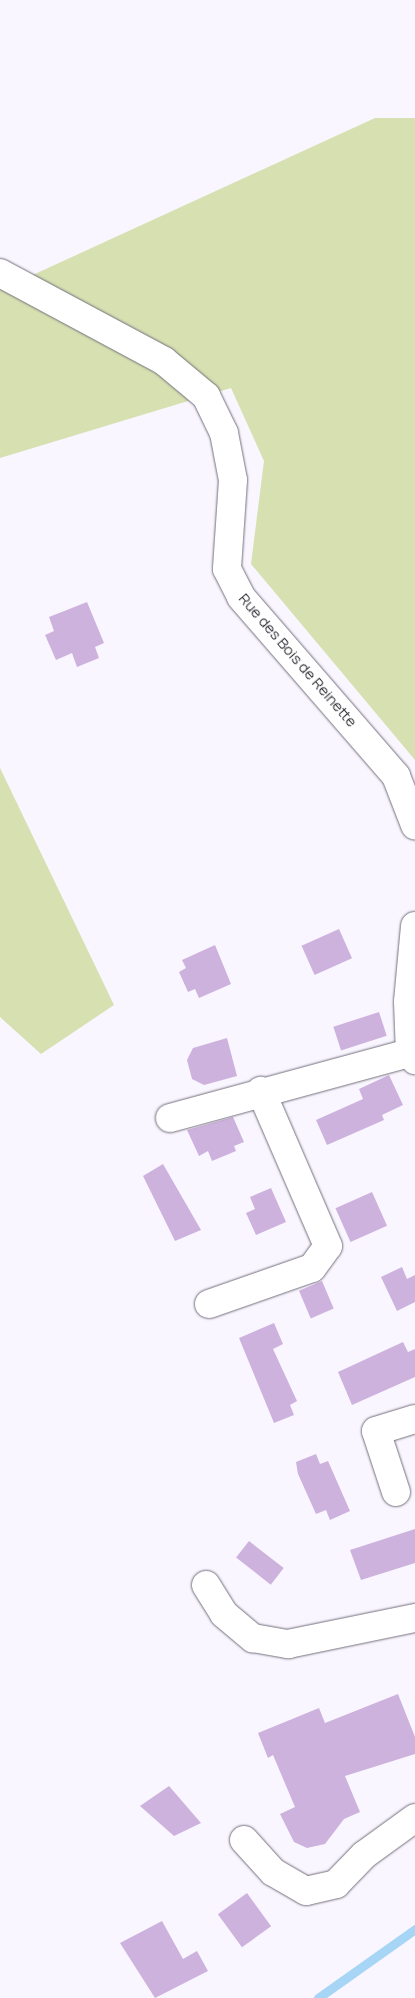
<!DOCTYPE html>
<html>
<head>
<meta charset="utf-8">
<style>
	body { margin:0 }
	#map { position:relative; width:415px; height:1998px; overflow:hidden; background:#f9f6ff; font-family:Manrope,sans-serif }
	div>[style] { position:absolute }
	.green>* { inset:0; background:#d6e0b1 }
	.stream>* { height:9px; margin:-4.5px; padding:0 4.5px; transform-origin:4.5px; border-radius:4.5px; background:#a7d5f5 }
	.building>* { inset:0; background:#cdb2dd; transform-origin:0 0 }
	.roads { filter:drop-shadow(0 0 1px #746f7c) drop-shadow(0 0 1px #746f7c) }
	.minor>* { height:28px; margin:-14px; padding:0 14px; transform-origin:14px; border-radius:14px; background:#fff }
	span { translate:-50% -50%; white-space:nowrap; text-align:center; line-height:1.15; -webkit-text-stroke:5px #fff; paint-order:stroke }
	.street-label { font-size:15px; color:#37353b }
</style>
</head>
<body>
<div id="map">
	<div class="green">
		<i style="clip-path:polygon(375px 118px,415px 118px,415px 760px,251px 564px,264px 461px,231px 388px,0 458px,0 290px)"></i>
		<i style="clip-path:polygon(0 768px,114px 1005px,41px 1054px,0 1017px)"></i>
	</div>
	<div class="stream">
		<i style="left:318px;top:1998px;width:119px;rotate:-35.4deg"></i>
	</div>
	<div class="building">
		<i style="clip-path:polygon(87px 602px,104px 643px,95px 647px,99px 658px,77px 667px,72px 653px,56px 660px,45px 635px,54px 631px,49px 617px)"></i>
		<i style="left:339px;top:929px;width:32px;height:41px;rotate:66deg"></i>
		<i style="clip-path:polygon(215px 945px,231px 984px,199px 998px,195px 989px,188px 992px,179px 972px,186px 968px,182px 960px)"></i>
		<i style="left:379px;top:1012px;width:25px;height:48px;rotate:72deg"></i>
		<i style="clip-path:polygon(227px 1038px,237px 1076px,204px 1085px,192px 1079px,187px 1060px,193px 1048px)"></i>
		<i style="clip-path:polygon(389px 1075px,403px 1105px,382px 1115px,384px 1120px,327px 1145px,316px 1120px,363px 1099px,359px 1089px)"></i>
		<i style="clip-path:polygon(233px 1117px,244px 1142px,234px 1146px,236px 1151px,212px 1161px,208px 1151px,199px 1156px,187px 1130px)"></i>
		<i style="clip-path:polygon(163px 1164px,201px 1230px,175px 1241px,143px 1176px)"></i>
		<i style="clip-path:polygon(271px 1188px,286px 1222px,256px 1235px,246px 1213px,255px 1209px,250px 1197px)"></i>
		<i style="left:372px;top:1192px;width:37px;height:40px;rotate:66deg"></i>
		<i style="clip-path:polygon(402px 1267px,407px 1279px,415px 1275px,415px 1302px,397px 1311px,381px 1277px)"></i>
		<i style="left:322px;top:1281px;width:30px;height:25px;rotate:67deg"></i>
		<i style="clip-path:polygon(274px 1323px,283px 1344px,273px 1349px,297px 1401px,290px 1405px,294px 1415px,274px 1423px,239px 1338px)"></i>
		<i style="clip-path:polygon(403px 1342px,408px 1352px,415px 1349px,415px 1377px,352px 1405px,338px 1372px)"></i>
		<i style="clip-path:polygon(316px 1454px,320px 1464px,328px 1461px,350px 1511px,330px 1520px,326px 1510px,316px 1514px,298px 1474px,296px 1462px)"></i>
		<i style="clip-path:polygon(415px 1529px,415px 1563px,361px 1580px,350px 1550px)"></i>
		<i style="left:249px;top:1541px;width:44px;height:21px;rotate:38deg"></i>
		<i style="clip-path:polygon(398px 1694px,415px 1737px,415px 1754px,345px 1776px,360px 1812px,344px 1819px,325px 1844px,307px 1848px,294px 1842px,280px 1814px,295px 1807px,273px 1755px,268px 1758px,258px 1733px,319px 1708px,325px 1723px)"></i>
		<i style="clip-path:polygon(169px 1786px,201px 1823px,174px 1836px,140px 1806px)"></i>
		<i style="left:247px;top:1893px;width:41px;height:36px;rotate:54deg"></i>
		<i style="clip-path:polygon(162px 1921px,183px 1959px,197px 1951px,208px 1971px,155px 1998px,120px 1943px)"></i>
	</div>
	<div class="roads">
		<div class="minor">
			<i style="left:0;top:273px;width:186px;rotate:28.2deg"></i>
			<i style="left:164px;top:361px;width:55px;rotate:39.8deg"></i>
			<i style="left:206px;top:396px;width:41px;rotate:64.1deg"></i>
			<i style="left:224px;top:433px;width:48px;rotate:79.2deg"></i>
			<i style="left:233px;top:480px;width:89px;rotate:93.9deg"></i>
			<i style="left:227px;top:569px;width:31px;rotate:63deg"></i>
			<i style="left:241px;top:597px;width:237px;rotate:49.1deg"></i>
			<i style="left:396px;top:776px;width:53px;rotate:68.8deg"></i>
			<i style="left:415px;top:926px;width:76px;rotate:95.3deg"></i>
			<i style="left:408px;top:1002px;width:51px;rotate:87.8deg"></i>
			<i style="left:410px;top:1053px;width:9px;rotate:54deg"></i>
			<i style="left:170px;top:1118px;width:249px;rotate:-15.2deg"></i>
			<i style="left:209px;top:1304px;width:109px;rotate:-19.3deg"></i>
			<i style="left:312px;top:1268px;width:27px;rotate:-54deg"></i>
			<i style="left:328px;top:1246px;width:169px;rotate:-113.4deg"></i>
			<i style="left:396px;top:1492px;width:64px;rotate:-108.2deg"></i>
			<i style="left:376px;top:1431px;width:41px;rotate:-17.1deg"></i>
			<i style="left:206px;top:1585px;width:34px;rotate:58deg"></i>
			<i style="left:224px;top:1614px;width:38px;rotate:40deg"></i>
			<i style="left:253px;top:1638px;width:36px;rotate:10deg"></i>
			<i style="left:288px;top:1644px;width:130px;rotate:-11.6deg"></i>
			<i style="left:244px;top:1840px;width:43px;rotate:47.8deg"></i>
			<i style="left:273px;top:1872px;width:38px;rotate:30deg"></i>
			<i style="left:306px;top:1891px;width:31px;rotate:-13deg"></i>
			<i style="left:336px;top:1884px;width:40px;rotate:-46deg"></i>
			<i style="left:364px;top:1855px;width:63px;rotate:-36deg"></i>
		</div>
	</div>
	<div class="street-label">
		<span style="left:298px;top:660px;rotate:49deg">Rue des Bois de Reinette</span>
	</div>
</div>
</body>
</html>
